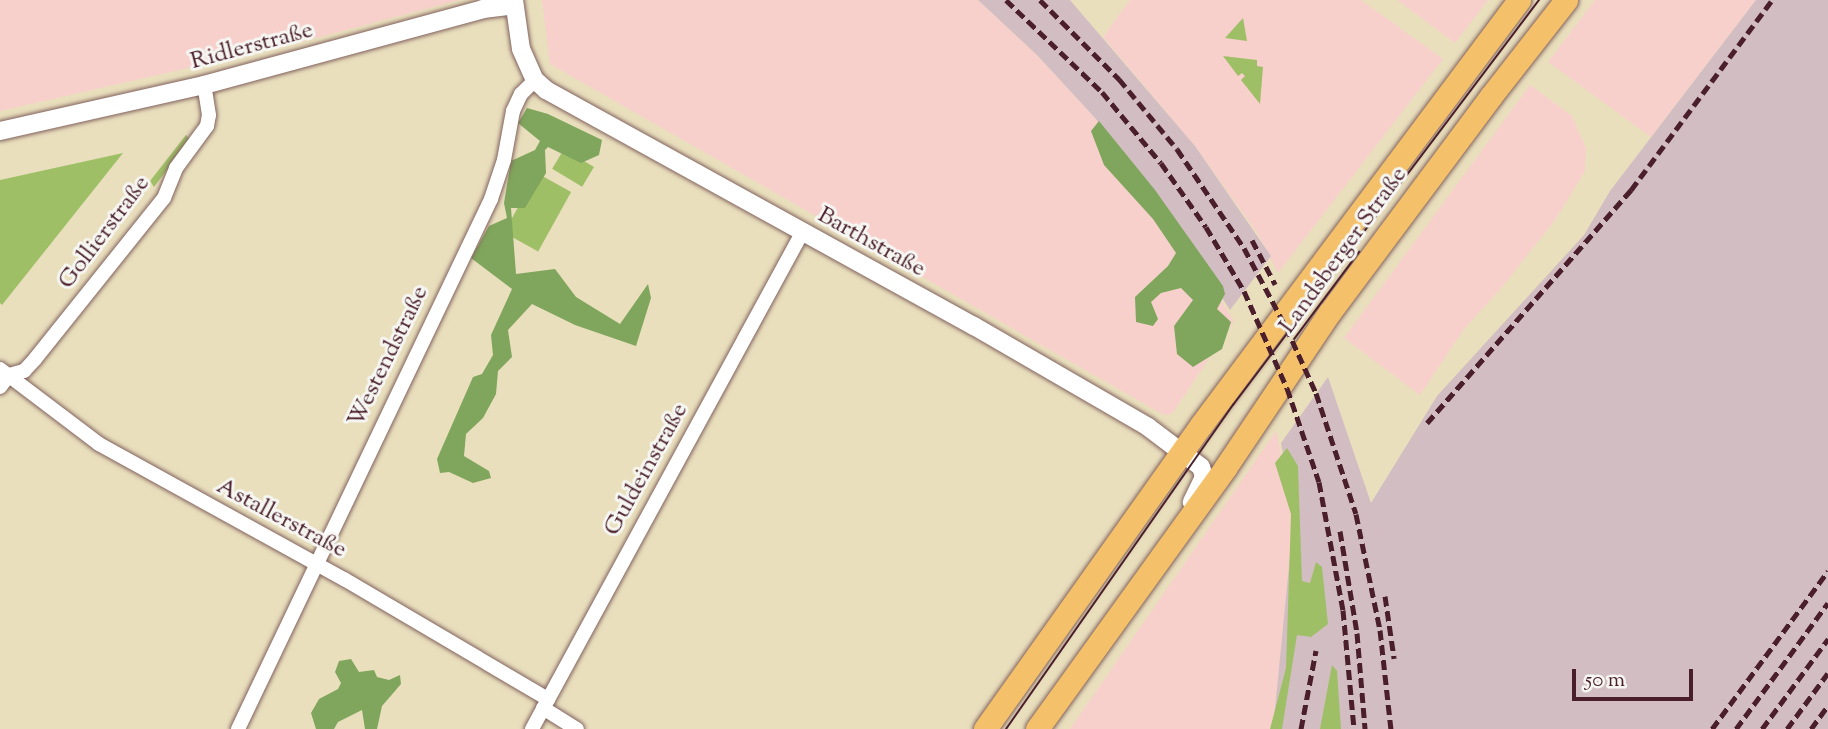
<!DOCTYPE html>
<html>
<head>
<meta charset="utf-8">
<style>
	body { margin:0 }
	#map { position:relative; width:1828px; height:729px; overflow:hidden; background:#e9dfbd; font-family:"Sorts Mill Goudy",serif }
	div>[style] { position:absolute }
	.built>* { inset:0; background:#f7d0cb }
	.industrial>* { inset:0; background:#d2bec2 }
	.green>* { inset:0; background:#9fbf67; transform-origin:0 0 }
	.forest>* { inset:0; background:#7fa65c }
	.roads { filter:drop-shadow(0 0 2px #82625e) drop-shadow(0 0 2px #82625e) }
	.minor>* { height:14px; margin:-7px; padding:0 7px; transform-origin:7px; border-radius:7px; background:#fff }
	.tertiary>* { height:18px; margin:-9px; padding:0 9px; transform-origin:9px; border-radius:9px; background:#fff }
	.primary>* { height:23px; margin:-11.5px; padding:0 11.5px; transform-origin:11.5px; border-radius:11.5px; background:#f4c16a }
	.tram>* { height:2px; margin:-1px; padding:0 1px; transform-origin:1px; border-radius:1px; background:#4a1f2b }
	.rail>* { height:5px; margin-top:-2.5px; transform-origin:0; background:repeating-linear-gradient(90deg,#4a1f2b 0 10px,transparent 0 15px) }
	span { translate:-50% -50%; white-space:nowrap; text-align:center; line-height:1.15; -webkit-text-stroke:6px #f6f6f2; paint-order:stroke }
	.street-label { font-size:24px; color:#4a1f2b }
	.scale { position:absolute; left:1572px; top:669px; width:121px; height:32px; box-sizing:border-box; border:4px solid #4a1f2b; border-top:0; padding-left:9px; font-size:21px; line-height:24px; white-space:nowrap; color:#4a1f2b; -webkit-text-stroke:5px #f6f6f2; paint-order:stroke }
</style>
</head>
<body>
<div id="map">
	<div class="built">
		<i style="clip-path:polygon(0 0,459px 0,293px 44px,0 111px)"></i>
		<i style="clip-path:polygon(542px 0,978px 0,1037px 55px,1096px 119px,1148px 184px,1234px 321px,1172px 414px,1164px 415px,550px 64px)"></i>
		<i style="clip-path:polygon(1130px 0,1361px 0,1443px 59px,1278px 273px,1258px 234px,1195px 146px,1103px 37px)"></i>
		<i style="clip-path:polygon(1397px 0,1488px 0,1455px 43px)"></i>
		<i style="clip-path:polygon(1595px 0,1756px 0,1651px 137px,1548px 62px)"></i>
		<i style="clip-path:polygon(1530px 85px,1572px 116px,1586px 148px,1585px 171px,1555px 220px,1503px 286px,1464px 329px,1420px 395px,1344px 338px)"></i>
		<i style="clip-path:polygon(1276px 431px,1294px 515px,1273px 729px,1070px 729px)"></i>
	</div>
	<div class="industrial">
		<i style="clip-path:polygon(978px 0,1070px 0,1195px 146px,1271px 256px,1230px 310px,1148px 184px,1096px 119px,1037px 55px)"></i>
		<i style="clip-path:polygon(1756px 0,1828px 0,1828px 729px,1273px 729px,1294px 515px,1281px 443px,1328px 377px,1371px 503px,1437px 396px,1584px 235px,1610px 191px)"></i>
	</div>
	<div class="green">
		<i style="clip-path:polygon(1243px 18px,1247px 41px,1225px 38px)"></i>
		<i style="clip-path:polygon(1223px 56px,1257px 60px,1257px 66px,1263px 67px,1260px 104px,1241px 80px,1245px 76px,1242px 73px,1238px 76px)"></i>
		<i style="clip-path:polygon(186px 135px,190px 139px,154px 187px,150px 181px)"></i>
		<i style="left:564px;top:149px;width:35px;height:23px;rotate:31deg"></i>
		<i style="clip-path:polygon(123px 153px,2px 305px,0 303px,0 180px)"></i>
		<i style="left:537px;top:173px;width:39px;height:68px;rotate:29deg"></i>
		<i style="clip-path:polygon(1287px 448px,1298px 466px,1302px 581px,1310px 583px,1316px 562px,1322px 567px,1328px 624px,1311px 637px,1297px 635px,1282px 729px,1270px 729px,1286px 668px,1291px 514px,1275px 463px)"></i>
		<i style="clip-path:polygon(1332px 665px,1337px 671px,1341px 729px,1320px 729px)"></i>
	</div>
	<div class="forest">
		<i style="clip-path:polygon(527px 108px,548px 114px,602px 140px,599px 155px,581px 163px,548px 147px,545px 150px,546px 173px,525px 208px,511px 208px,516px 274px,555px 269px,576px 297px,620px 324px,648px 284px,651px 298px,636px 346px,575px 325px,532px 304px,508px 330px,512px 357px,498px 371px,496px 394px,483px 418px,466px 434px,464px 456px,489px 471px,491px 478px,473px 483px,449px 472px,440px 473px,437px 459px,473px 377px,482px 374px,493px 355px,491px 335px,512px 289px,471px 258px,489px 226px,507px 218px,504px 203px,511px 161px,535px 150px,540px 141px,518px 123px)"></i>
		<i style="clip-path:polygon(1099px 121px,1155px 190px,1223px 286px,1225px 294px,1217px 309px,1231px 322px,1222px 349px,1193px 367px,1177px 354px,1174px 326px,1193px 300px,1181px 288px,1161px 293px,1151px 302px,1158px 319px,1153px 326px,1136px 322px,1135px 297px,1168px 266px,1176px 253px,1153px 219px,1104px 165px,1091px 131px)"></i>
		<i style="clip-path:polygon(351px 659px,359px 672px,374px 670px,377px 677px,389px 680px,400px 675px,401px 684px,382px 706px,377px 729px,365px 729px,362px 710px,338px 722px,334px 729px,316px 729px,311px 713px,319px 699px,338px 689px,341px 683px,335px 672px,339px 661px)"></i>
	</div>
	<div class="roads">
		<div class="minor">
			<i style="left:0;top:369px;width:124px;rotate:37.1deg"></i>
			<i style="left:99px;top:444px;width:280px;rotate:28.9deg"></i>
			<i style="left:344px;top:579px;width:237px;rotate:30.5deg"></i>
			<i style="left:0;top:387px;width:15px;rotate:-53deg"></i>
			<i style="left:9px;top:375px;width:16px;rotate:-15deg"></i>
			<i style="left:24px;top:371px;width:16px;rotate:-47deg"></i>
			<i style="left:35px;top:359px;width:206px;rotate:-51.3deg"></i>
			<i style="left:164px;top:198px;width:32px;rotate:-68deg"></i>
			<i style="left:176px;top:168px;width:52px;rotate:-53.6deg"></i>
			<i style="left:207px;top:126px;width:11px;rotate:-80deg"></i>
			<i style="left:209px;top:115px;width:30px;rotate:-99deg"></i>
			<i style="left:543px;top:708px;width:40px;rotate:32deg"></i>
			<i style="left:238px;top:729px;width:587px;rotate:-64.48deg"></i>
			<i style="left:491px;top:199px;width:41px;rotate:-71.6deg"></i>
			<i style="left:504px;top:160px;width:50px;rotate:-79.6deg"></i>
			<i style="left:513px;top:111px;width:19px;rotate:-65deg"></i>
			<i style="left:521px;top:94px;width:20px;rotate:-45deg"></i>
			<i style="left:532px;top:729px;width:565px;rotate:-61.44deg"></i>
		</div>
		<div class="tertiary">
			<i style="left:514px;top:0;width:49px;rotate:81.9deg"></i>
			<i style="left:521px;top:49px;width:34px;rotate:66deg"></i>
			<i style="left:535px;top:80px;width:15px;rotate:42deg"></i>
			<i style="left:546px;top:90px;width:489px;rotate:28.9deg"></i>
			<i style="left:974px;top:326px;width:201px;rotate:30.1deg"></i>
			<i style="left:1148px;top:427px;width:66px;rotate:37deg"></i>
			<i style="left:1201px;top:467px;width:10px;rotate:73deg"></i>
			<i style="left:1204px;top:477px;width:28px;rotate:116deg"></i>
			<i style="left:0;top:131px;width:209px;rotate:-12.7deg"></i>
			<i style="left:204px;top:85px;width:289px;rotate:-15.2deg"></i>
			<i style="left:483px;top:9px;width:31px;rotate:-7deg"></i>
		</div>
		<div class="primary">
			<i style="left:985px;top:729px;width:373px;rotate:-54.6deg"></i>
			<i style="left:1201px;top:425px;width:531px;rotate:-53.19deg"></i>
			<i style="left:1037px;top:729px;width:322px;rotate:-54.2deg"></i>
			<i style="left:1225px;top:468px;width:188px;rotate:-56.1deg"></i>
			<i style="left:1330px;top:312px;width:269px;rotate:-53.3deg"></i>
			<i style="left:1491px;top:96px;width:122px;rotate:-52deg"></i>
		</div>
	</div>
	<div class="tram">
		<i style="left:1294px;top:339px;width:109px;rotate:-53.2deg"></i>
		<i style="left:1006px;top:729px;width:396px;rotate:-55deg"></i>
		<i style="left:1233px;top:405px;width:508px;rotate:-52.93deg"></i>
	</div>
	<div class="rail">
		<i style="left:1006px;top:0;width:133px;rotate:43.8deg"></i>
		<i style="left:1102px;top:92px;width:92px;rotate:50.3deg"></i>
		<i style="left:1161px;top:163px;width:78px;rotate:54.9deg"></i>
		<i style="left:1206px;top:227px;width:74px;rotate:59.3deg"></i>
		<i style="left:1244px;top:291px;width:106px;rotate:66.1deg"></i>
		<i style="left:1287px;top:388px;width:99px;rotate:71.2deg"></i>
		<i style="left:1319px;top:482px;width:130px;rotate:79.4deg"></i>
		<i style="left:1343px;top:610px;width:120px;rotate:84.7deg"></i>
		<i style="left:1040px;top:0;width:112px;rotate:45deg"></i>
		<i style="left:1119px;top:79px;width:91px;rotate:50.4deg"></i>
		<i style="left:1177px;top:149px;width:120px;rotate:55.9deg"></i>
		<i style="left:1244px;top:248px;width:89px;rotate:62deg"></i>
		<i style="left:1286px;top:327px;width:72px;rotate:65.6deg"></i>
		<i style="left:1316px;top:393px;width:127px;rotate:71.7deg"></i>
		<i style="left:1356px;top:514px;width:118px;rotate:78.3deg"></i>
		<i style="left:1380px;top:630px;width:100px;rotate:83.7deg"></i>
		<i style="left:1252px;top:240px;width:50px;rotate:62.4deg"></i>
		<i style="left:1427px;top:423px;width:310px;rotate:-48.8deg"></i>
		<i style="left:1631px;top:190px;width:237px;rotate:-53.4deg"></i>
		<i style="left:1340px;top:531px;width:103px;rotate:80.5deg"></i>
		<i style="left:1357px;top:633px;width:96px;rotate:85.2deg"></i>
		<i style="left:1385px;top:596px;width:63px;rotate:81.7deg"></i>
		<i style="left:1301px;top:729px;width:80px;rotate:-79.2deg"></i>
		<i style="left:1712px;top:729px;width:196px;rotate:-53.7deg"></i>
		<i style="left:1736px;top:729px;width:156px;rotate:-53.9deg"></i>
		<i style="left:1762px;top:729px;width:112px;rotate:-53.7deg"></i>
		<i style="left:1787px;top:729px;width:69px;rotate:-53.8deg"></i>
		<i style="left:1811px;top:729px;width:29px;rotate:-54deg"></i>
	</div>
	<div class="street-label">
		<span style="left:252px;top:47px;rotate:-15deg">Ridlerstraße</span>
		<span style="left:105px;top:233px;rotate:-53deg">Gollierstraße</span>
		<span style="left:871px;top:243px;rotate:29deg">Barthstraße</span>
		<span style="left:1344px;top:251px;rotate:-54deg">Landsberger Straße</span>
		<span style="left:389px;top:357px;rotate:-64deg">Westendstraße</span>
		<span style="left:647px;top:470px;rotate:-61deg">Guldeinstraße</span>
		<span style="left:281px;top:519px;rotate:28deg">Astallerstraße</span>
	</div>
	<div class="scale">50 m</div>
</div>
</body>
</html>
